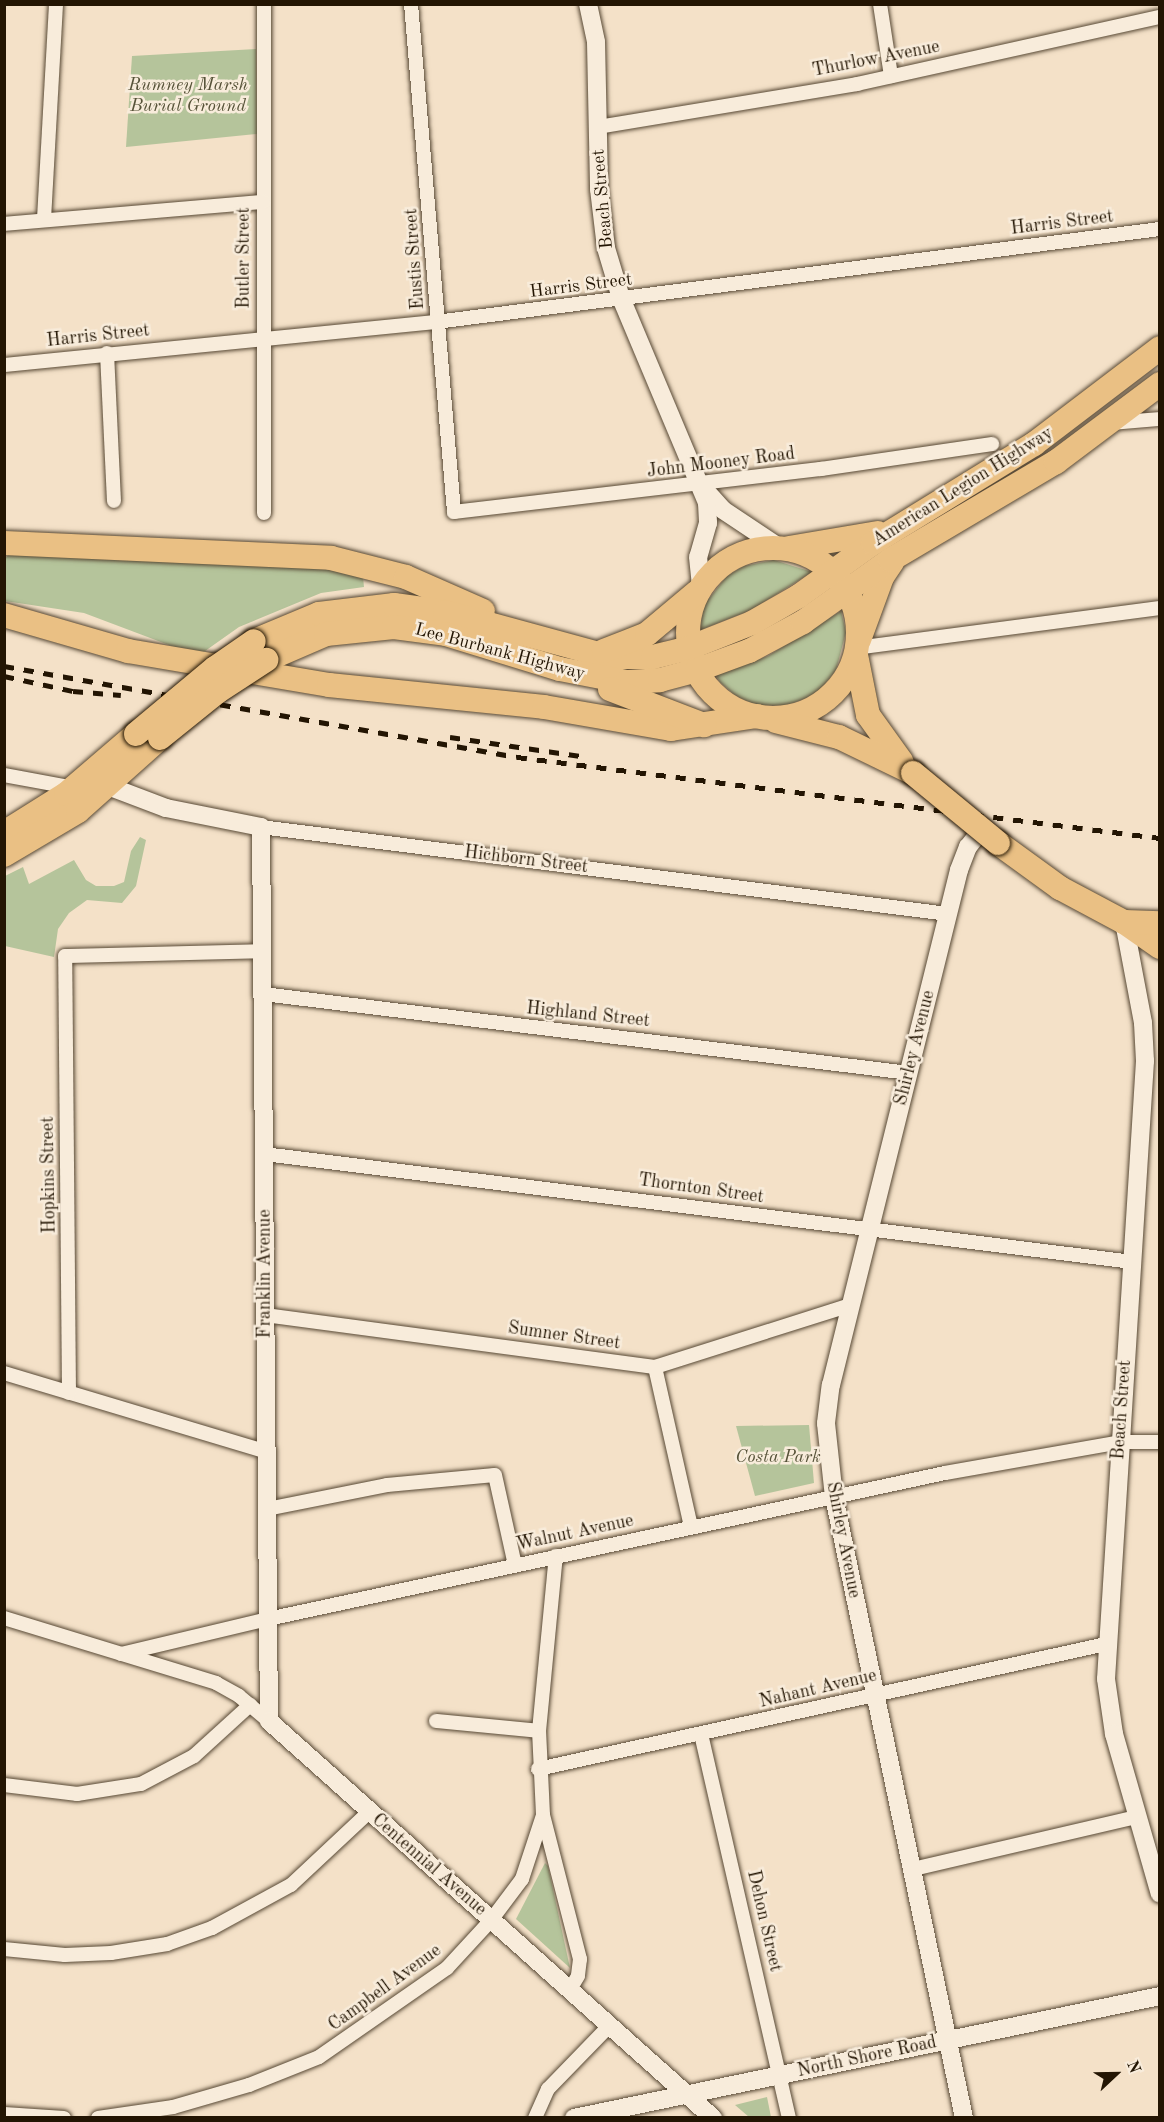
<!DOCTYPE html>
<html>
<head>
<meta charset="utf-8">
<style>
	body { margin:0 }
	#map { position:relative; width:1164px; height:2122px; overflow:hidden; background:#f4e1c8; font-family:"Old Standard TT",serif }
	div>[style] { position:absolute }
	.green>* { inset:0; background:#b5c49b }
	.roads { filter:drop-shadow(0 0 2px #574834) drop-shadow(0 0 2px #574834) }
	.street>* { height:14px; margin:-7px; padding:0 7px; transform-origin:7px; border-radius:7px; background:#f8ecdb }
	.secondary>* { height:18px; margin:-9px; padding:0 9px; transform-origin:9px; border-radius:9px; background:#f8ecdb }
	.highway>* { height:24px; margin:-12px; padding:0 12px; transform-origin:12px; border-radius:12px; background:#eac084 }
	.highway>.ring { margin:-12px; padding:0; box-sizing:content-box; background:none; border:24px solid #eac084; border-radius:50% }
	.rail>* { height:4.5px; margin-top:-2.25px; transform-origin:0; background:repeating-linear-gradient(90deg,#231503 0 10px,transparent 0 20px) }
	.bridges { filter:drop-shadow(0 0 2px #231503) drop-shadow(0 0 2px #231503) }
	.highway-bridge>* { height:24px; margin:-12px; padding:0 12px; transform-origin:12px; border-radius:12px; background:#eac084 }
	span { translate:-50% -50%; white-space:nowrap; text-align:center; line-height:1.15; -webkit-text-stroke:5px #f8ecdb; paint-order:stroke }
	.street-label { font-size:18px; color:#231503 }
	.park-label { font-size:18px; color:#565238; font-style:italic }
	.frame { position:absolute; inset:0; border:6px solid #231503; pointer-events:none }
	.north { position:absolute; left:1086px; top:2044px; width:60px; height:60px; -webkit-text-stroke:4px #f8ecdb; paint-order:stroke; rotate:68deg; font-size:16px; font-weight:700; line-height:24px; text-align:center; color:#231503 }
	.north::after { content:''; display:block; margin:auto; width:21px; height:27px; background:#231503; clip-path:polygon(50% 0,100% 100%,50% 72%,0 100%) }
</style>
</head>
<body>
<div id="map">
	<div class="green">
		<i style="clip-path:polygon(256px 49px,257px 134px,126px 147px,132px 56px)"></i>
		<i style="clip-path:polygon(12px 552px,306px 565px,363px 577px,364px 587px,321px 593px,239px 627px,198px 656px,84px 613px,5px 601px,4px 559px)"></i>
		<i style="clip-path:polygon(774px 560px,812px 572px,751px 610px,700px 630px,704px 605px,727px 576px,744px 566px)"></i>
		<i style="clip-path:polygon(841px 611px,846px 632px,836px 670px,820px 690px,804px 699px,784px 706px,756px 705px,736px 696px,720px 682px,716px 675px,768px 656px)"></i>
		<i style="clip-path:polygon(140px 837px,146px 840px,136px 886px,122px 903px,87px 900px,69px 913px,58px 929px,54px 957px,5px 946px,5px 876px,23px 867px,29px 884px,74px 860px,86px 880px,96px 886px,114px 886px,124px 882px,131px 851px)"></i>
		<i style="clip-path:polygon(809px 1425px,814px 1483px,755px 1496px,736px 1426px)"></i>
		<i style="clip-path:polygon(545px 1863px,548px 1866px,570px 1968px,516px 1919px)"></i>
		<i style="clip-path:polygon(767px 2097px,771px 2117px,749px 2117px,735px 2105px)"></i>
	</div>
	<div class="roads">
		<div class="street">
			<i style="left:264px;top:4px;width:509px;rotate:90deg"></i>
			<i style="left:411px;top:4px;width:510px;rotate:85.16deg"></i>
			<i style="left:454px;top:512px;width:370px;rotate:-6.7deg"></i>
			<i style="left:821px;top:469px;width:173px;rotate:-8.3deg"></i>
			<i style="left:880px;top:4px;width:73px;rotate:81.3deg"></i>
			<i style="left:598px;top:127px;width:263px;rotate:-9.4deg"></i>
			<i style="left:857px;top:84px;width:310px;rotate:-12.5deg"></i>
			<i style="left:44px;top:219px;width:215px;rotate:-86.8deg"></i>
			<i style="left:4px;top:224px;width:260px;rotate:-4.9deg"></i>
			<i style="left:107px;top:353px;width:148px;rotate:87.3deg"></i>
			<i style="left:4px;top:365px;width:434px;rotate:-5.7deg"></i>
			<i style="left:436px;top:322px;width:730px;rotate:-7.32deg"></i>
			<i style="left:1112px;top:423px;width:48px;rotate:-4.8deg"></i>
			<i style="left:856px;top:648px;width:307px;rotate:-7.5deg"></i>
			<i style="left:4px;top:775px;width:71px;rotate:10.5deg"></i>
			<i style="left:261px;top:827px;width:692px;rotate:7.22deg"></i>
			<i style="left:263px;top:994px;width:651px;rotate:6.97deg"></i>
			<i style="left:264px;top:1154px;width:875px;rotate:7.09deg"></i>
			<i style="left:265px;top:1315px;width:393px;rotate:7.6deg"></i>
			<i style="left:655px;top:1367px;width:206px;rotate:-17.6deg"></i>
			<i style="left:655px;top:1367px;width:164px;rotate:77.3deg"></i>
			<i style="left:4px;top:1373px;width:275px;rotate:16.7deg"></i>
			<i style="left:69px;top:1393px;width:437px;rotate:-90.5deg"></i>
			<i style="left:65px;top:956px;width:198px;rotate:-1.4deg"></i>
			<i style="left:267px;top:1509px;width:122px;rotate:-11.3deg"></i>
			<i style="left:387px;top:1485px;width:108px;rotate:-5.3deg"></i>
			<i style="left:495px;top:1475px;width:92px;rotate:77.5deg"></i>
			<i style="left:4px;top:1618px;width:222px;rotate:17deg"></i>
			<i style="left:216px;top:1683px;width:26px;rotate:29deg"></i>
			<i style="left:239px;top:1696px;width:39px;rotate:40deg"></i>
			<i style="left:121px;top:1654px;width:151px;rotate:-13.4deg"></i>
			<i style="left:268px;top:1619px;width:693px;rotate:-12.17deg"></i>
			<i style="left:945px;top:1473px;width:178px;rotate:-10deg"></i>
			<i style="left:1120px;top:1442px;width:40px"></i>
			<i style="left:436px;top:1721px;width:103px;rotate:5.5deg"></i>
			<i style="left:701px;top:1734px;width:394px;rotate:77.1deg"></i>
			<i style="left:538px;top:1769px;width:582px;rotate:-12.41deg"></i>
			<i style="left:4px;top:1785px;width:74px;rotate:7deg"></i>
			<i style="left:77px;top:1794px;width:65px;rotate:-8.9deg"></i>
			<i style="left:141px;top:1784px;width:60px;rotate:-27.8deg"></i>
			<i style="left:194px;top:1756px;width:76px;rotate:-42.3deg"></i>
			<i style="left:543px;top:1815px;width:149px;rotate:75.6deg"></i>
			<i style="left:580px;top:1959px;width:17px;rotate:97deg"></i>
			<i style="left:578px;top:1976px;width:17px;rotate:121deg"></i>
			<i style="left:913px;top:1869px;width:230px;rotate:-13.1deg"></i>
			<i style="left:4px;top:1949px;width:61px;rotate:5.6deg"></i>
			<i style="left:65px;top:1955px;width:46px;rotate:-2.5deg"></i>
			<i style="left:111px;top:1953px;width:57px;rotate:-9.1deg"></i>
			<i style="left:167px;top:1944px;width:48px;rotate:-19.6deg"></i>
			<i style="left:212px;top:1928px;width:90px;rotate:-28.6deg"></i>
			<i style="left:291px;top:1885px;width:107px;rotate:-43.1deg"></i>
			<i style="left:4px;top:2114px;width:60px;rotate:3.8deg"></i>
			<i style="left:98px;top:2118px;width:76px;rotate:-8.3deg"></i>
			<i style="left:173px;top:2107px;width:79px;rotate:-16.1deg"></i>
			<i style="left:249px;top:2085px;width:75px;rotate:-21.8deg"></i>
			<i style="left:319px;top:2057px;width:156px;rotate:-34.8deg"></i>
			<i style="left:447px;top:1968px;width:67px;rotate:-47.4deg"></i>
			<i style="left:492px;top:1919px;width:50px;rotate:-53.1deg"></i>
			<i style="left:522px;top:1879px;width:67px;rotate:-71.8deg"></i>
			<i style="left:543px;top:1815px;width:84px;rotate:-92.7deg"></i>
			<i style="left:539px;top:1731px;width:176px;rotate:-84.5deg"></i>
			<i style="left:535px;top:2118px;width:32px;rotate:-66deg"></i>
			<i style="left:548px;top:2089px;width:88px;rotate:-45.9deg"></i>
		</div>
		<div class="secondary">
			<i style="left:588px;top:4px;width:39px;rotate:78deg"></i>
			<i style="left:596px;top:42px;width:147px;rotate:88.8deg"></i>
			<i style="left:599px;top:189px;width:59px;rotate:83.2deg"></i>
			<i style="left:606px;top:248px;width:52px;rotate:73.3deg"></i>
			<i style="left:621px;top:298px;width:222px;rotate:67.2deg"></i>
			<i style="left:707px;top:503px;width:20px;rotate:87deg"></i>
			<i style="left:708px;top:523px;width:35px;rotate:106deg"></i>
			<i style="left:698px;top:557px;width:31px;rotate:84deg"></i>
			<i style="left:706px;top:491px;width:25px;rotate:48deg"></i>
			<i style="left:723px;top:510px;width:69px;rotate:33.7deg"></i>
			<i style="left:108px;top:786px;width:62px;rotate:20.8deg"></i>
			<i style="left:166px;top:808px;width:97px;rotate:11.3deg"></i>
			<i style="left:261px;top:827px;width:894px;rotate:89.49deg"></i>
			<i style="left:269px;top:1721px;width:596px;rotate:41.8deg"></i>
			<i style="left:1124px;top:922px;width:103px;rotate:79.3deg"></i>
			<i style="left:1143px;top:1023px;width:38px;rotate:87deg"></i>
			<i style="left:1145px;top:1061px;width:619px;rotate:93.61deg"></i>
			<i style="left:1106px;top:1679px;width:56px;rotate:81.7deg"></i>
			<i style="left:1114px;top:1734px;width:166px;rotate:74deg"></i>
			<i style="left:574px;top:2118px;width:599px;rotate:-11.76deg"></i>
			<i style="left:964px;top:2118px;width:634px;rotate:-101.82deg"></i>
			<i style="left:834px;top:1497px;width:74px;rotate:-96.2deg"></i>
			<i style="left:826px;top:1423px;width:38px;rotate:-83deg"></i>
			<i style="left:831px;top:1385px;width:531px;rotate:-76.04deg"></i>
			<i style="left:959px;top:870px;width:25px;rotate:-69deg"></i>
			<i style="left:968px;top:847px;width:23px;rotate:-52deg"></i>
		</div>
		<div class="highway">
			<i style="left:4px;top:543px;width:327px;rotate:2.6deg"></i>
			<i style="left:331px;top:558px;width:77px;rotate:14.2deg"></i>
			<i style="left:406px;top:577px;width:84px;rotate:23.8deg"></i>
			<i style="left:789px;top:548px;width:90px;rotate:-9.6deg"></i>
			<i class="ring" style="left:688px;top:548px;width:146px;height:146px"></i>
			<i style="left:4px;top:615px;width:129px;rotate:16.2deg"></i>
			<i style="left:128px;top:651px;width:204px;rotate:9.6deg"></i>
			<i style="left:329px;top:685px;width:216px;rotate:5.8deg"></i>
			<i style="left:544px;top:707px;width:129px;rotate:9.8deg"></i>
			<i style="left:671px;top:729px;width:87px;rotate:-8.6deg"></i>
			<i style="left:859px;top:640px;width:67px;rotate:-69.9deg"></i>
			<i style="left:882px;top:577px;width:18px;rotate:-56deg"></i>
			<i style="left:254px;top:641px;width:70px;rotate:-22.6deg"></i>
			<i style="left:319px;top:614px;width:76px;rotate:-6.8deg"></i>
			<i style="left:394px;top:605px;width:51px;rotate:7.8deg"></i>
			<i style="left:445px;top:612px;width:170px;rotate:15.3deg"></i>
			<i style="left:609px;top:657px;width:44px"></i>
			<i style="left:653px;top:657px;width:37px;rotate:-14deg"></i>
			<i style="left:689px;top:648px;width:68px;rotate:-21.6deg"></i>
			<i style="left:752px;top:623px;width:54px;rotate:-29.9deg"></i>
			<i style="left:799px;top:596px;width:91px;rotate:-35.6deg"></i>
			<i style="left:873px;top:543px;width:189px;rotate:-31.6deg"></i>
			<i style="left:1034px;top:444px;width:158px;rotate:-37.3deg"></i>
			<i style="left:604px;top:651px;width:46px;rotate:-21.6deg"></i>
			<i style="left:647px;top:634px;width:65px;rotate:-40deg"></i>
			<i style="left:856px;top:655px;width:61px;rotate:78.7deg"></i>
			<i style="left:868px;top:715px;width:57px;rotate:54.3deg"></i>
			<i style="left:266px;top:660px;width:65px;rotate:-23.4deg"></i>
			<i style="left:326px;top:634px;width:68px;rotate:-5.9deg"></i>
			<i style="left:394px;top:627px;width:52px;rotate:7.7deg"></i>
			<i style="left:446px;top:634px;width:119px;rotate:17.1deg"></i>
			<i style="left:560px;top:669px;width:68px;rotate:11deg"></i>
			<i style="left:627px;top:682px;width:33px;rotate:-3deg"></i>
			<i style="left:660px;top:680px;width:38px;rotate:-15deg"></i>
			<i style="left:697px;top:670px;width:55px;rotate:-20.1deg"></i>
			<i style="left:749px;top:651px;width:61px;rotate:-28.2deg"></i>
			<i style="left:803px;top:622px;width:107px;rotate:-35.5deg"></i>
			<i style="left:890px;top:560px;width:193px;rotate:-30.6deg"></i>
			<i style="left:1056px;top:462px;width:130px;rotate:-36.9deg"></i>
			<i style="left:610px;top:689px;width:101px;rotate:21deg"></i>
			<i style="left:776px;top:721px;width:65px;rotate:14.3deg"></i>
			<i style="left:839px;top:737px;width:82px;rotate:25.9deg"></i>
			<i style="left:4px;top:833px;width:73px;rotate:-32.2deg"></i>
			<i style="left:66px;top:794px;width:92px;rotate:-40.6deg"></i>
			<i style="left:998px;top:843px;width:77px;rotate:36deg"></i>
			<i style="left:1060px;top:888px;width:72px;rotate:28deg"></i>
			<i style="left:1124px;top:922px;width:44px;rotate:34.8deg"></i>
			<i style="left:4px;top:855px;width:86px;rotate:-30.7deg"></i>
			<i style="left:78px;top:811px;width:110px;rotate:-41.7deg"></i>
			<i style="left:1124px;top:922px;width:36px;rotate:2deg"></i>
		</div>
	</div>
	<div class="rail">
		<i style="left:4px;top:666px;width:521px;rotate:10.06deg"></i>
		<i style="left:517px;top:757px;width:648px;rotate:7.18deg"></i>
		<i style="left:4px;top:676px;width:71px;rotate:12.3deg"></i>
		<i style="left:73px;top:691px;width:48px;rotate:4.8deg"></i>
		<i style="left:450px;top:737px;width:132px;rotate:8.3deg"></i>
	</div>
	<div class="bridges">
		<div class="highway-bridge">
			<i style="left:136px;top:734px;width:103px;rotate:-39.9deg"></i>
			<i style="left:215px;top:668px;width:47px;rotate:-34.7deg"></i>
			<i style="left:160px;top:738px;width:73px;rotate:-38.9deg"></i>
			<i style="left:217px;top:692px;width:59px;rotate:-33.1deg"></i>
			<i style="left:913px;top:773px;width:110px;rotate:39.5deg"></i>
		</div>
	</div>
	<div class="street-label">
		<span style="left:876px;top:59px;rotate:-11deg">Thurlow Avenue</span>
		<span style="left:603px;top:199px;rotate:-95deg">Beach Street</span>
		<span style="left:1062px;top:223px;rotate:-7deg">Harris Street</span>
		<span style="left:244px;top:258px;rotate:-90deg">Butler Street</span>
		<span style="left:415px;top:259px;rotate:-94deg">Eustis Street</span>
		<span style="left:581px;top:286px;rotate:-7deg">Harris Street</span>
		<span style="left:98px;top:336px;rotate:-6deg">Harris Street</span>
		<span style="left:721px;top:463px;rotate:-7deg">John Mooney Road</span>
		<span style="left:963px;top:487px;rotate:-32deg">American Legion Highway</span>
		<span style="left:500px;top:652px;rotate:15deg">Lee Burbank Highway</span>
		<span style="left:526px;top:860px;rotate:7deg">Hichborn Street</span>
		<span style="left:588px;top:1015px;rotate:6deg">Highland Street</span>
		<span style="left:915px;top:1048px;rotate:-76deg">Shirley Avenue</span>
		<span style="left:49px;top:1175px;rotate:-91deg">Hopkins Street</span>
		<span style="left:701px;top:1189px;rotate:8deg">Thornton Street</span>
		<span style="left:265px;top:1274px;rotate:-90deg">Franklin Avenue</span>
		<span style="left:564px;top:1336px;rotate:8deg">Sumner Street</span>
		<span style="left:1122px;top:1410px;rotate:-86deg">Beach Street</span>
		<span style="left:575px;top:1533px;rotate:-12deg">Walnut Avenue</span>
		<span style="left:843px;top:1540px;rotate:79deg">Shirley Avenue</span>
		<span style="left:818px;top:1689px;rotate:-13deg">Nahant Avenue</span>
		<span style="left:429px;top:1865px;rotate:41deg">Centennial Avenue</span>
		<span style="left:764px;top:1921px;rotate:77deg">Dehon Street</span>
		<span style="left:385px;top:1988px;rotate:-36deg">Campbell Avenue</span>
		<span style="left:867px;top:2057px;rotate:-12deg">North Shore Road</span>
	</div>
	<div class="park-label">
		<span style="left:188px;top:96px">Rumney Marsh<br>Burial Ground</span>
		<span style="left:778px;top:1457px">Costa Park</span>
	</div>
	<div class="frame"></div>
	<div class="north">N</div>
</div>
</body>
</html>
